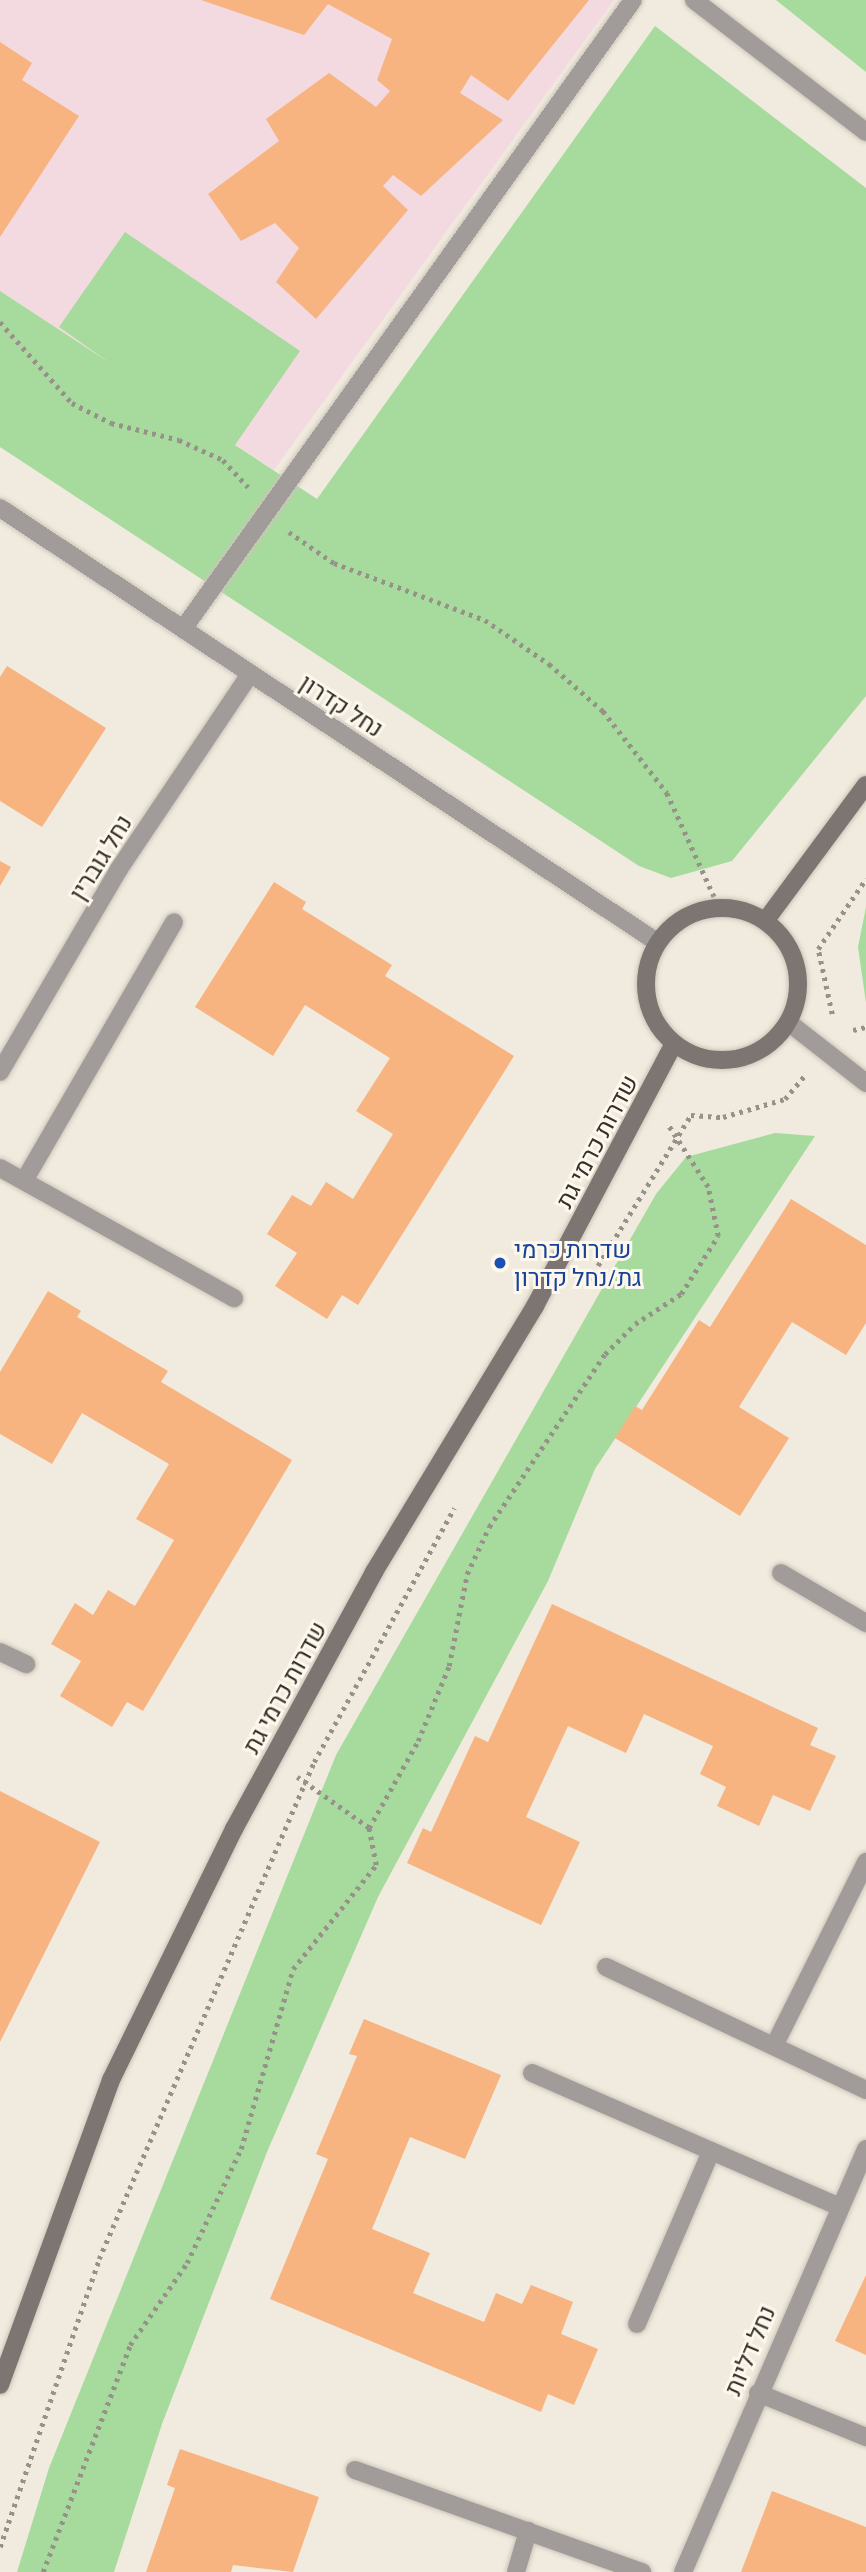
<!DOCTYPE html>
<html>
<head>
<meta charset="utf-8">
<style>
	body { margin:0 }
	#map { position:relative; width:866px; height:2572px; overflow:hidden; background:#f1eade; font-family:Barlow,Heebo,sans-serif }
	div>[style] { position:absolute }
	.education>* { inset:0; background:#f3d9e0 }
	.green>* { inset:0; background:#a7db9e }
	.building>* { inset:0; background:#f7b481 }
	.path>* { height:4.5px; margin-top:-2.25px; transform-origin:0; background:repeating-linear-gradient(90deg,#969189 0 3.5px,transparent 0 8.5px) }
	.roads { filter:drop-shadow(0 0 2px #cbc5ba) drop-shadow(0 0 2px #cbc5ba) }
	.lane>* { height:18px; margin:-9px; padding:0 9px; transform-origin:9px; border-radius:9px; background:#a19b99 }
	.street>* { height:18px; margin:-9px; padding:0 9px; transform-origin:9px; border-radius:9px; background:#a19b99 }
	.secondary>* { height:18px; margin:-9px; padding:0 9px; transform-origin:9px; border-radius:9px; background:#7d7572 }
	.secondary>.ring { margin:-9px; padding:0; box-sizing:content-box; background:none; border:18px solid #7d7572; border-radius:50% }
	.dots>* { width:19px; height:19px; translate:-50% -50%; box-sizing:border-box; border:4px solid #fef7ec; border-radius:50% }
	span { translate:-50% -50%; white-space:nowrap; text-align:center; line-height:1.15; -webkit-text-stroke:6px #fef7ec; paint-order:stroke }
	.street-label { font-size:24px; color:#32302b }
	.transit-label { font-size:24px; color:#164399 }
	.left { translate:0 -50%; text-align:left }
</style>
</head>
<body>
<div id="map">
	<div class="education">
		<i style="clip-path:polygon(0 0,614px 0,274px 470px,0 291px)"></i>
	</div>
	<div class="green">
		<i style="clip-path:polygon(776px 0,866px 0,866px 72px)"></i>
		<i style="clip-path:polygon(655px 26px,866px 188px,866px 696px,732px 861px,671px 878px,639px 866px,0 447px,0 291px,110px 363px,59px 327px,125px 232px,300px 351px,235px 445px,317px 499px)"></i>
		<i style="clip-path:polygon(866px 907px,866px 1003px,858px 947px)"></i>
		<i style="clip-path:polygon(775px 1133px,815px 1136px,595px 1469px,548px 1581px,378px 1897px,267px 2152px,162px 2424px,114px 2572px,17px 2572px,49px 2468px,336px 1755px,656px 1194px,686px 1157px)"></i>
	</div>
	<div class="building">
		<i style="clip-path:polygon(201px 0,589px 0,508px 101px,471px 75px,460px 93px,503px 120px,421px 196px,393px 175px,383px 186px,408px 210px,316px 319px,276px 282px,299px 248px,275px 223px,241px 241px,208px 194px,279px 141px,266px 119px,329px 73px,376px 107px,390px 91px,377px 80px,392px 39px,328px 4px,304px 35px)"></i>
		<i style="clip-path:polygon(0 42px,32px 63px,22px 80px,79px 116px,0 237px)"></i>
		<i style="clip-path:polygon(7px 666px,106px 728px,42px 827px,0 801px,0 677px)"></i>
		<i style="clip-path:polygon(0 861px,11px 867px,0 886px)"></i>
		<i style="clip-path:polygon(274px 882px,306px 902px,302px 909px,392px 965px,385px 976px,514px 1056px,358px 1305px,342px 1295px,327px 1319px,275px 1286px,297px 1253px,267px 1234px,292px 1195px,311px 1206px,326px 1182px,353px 1199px,393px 1134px,356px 1111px,390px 1058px,305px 1005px,273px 1056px,195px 1007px)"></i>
		<i style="clip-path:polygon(791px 1199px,866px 1245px,866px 1323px,846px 1355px,792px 1322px,739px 1407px,789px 1438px,740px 1516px,615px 1438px,635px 1406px,642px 1410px,699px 1320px,710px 1327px)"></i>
		<i style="clip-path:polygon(48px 1291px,81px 1311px,77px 1317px,168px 1371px,161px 1382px,292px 1460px,143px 1711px,127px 1702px,112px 1727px,60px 1696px,81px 1661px,51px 1644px,75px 1603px,93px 1615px,108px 1590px,135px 1606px,174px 1540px,136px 1519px,169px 1464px,82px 1413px,52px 1464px,0 1434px,0 1372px)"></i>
		<i style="clip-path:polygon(552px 1604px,818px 1728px,810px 1745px,836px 1756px,810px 1811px,773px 1795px,759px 1826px,717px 1806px,726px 1787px,700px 1774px,713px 1746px,644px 1714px,626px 1753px,568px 1726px,526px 1817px,580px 1842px,541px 1925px,407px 1863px,423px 1828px,431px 1832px,475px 1736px,488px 1742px)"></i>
		<i style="clip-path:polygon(0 1791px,100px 1842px,0 2042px)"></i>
		<i style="clip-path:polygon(364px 2019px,501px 2075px,465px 2159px,410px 2137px,372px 2229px,430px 2253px,413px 2293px,484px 2322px,496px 2293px,522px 2304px,531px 2285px,573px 2302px,561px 2334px,598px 2349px,574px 2405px,548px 2394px,541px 2412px,270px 2299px,328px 2159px,316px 2154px,357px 2056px,349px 2054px)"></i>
		<i style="clip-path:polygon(866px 2275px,866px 2355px,835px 2341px)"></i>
		<i style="clip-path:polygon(180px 2449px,319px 2497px,293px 2572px,233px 2565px,231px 2572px,146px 2572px,175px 2488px,167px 2485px)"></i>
		<i style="clip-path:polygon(772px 2491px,866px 2527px,866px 2572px,741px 2572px)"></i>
	</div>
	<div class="path">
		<i style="left:0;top:322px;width:108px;rotate:48.4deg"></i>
		<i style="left:72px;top:403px;width:44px;rotate:27.1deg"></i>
		<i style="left:111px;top:423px;width:70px;rotate:14deg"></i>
		<i style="left:179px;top:440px;width:48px;rotate:24.4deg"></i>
		<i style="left:223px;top:460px;width:37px;rotate:47deg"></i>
		<i style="left:289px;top:532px;width:55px;rotate:34.6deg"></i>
		<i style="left:334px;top:563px;width:161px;rotate:20.7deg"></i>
		<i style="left:485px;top:620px;width:78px;rotate:34.5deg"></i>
		<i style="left:549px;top:664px;width:72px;rotate:41deg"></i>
		<i style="left:603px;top:711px;width:104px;rotate:52deg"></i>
		<i style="left:667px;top:793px;width:125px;rotate:65.5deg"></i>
		<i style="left:832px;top:1014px;width:66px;rotate:-102.2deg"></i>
		<i style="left:818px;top:949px;width:85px;rotate:-55.6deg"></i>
		<i style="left:853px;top:1030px;width:13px;rotate:-13deg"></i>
		<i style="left:589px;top:1280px;width:194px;rotate:-58.3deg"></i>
		<i style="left:691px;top:1115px;width:32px;rotate:4deg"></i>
		<i style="left:723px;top:1117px;width:65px;rotate:-16.2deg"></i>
		<i style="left:785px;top:1099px;width:33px;rotate:-50deg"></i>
		<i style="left:369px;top:1828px;width:100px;rotate:-60.6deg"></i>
		<i style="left:418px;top:1741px;width:81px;rotate:-67.5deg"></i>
		<i style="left:449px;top:1666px;width:94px;rotate:-78.9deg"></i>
		<i style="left:467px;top:1574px;width:52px;rotate:-64.9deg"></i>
		<i style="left:489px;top:1527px;width:208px;rotate:-56.2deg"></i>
		<i style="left:605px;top:1354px;width:42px;rotate:-45deg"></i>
		<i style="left:635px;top:1324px;width:55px;rotate:-33.1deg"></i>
		<i style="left:681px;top:1294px;width:69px;rotate:-57.5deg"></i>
		<i style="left:718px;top:1236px;width:50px;rotate:-101.5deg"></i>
		<i style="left:708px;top:1187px;width:74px;rotate:-122.8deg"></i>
		<i style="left:0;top:2547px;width:305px;rotate:-71deg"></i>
		<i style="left:99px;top:2259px;width:542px;rotate:-66.61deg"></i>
		<i style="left:314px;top:1762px;width:290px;rotate:-61.1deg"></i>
		<i style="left:43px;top:2572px;width:243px;rotate:-69deg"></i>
		<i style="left:130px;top:2345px;width:100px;rotate:-55.2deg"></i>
		<i style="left:187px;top:2263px;width:126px;rotate:-64.7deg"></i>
		<i style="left:241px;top:2149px;width:187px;rotate:-73.9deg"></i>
		<i style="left:293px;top:1969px;width:133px;rotate:-51.4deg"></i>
		<i style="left:376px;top:1865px;width:38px;rotate:-101deg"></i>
		<i style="left:369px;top:1828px;width:88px;rotate:-144.7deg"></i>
	</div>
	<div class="roads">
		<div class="lane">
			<i style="left:0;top:1168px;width:268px;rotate:29.1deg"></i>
			<i style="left:24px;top:1181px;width:299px;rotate:-59.9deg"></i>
			<i style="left:781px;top:1573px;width:99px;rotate:30.5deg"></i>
			<i style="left:0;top:1652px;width:29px;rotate:25deg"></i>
			<i style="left:606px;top:1967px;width:288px;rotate:25.3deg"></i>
			<i style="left:774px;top:2046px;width:206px;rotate:-63.4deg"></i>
			<i style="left:532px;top:2073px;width:334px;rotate:23.5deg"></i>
			<i style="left:637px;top:2324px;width:188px;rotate:-66.8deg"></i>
			<i style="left:758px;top:2393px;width:117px;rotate:22.2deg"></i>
			<i style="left:355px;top:2470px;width:305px;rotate:19.6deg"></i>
			<i style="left:516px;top:2572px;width:43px;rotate:-73.7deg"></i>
		</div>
		<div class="street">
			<i style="left:694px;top:0;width:217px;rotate:37.5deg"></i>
			<i style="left:0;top:508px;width:787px;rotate:33.45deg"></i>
			<i style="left:183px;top:629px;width:773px;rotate:-54.42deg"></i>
			<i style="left:788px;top:1022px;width:99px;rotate:38deg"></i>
			<i style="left:0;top:1072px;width:235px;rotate:-59.6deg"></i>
			<i style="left:119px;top:869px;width:235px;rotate:-56.1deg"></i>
			<i style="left:683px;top:2572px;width:461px;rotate:-66.6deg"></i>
		</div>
		<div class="secondary">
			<i class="ring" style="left:646px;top:908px;width:134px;height:134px"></i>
			<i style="left:766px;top:920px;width:168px;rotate:-53.5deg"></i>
			<i style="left:0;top:2385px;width:325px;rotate:-70deg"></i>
			<i style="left:111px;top:2080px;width:280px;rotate:-63.9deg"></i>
			<i style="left:234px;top:1829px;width:293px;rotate:-61.4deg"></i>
			<i style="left:374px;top:1572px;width:311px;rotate:-58.8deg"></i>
			<i style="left:535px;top:1306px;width:297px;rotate:-62.1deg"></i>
		</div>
	</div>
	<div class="dots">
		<i style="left:500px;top:1263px;background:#1a4fb4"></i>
	</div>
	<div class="street-label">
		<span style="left:342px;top:705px;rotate:33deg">נחל קדרון</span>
		<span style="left:100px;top:857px;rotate:-58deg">נחל גוברין</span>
		<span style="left:596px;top:1141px;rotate:-62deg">שדרות כרמי גת</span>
		<span style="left:284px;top:1687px;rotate:-61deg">שדרות כרמי גת</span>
		<span style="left:749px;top:2350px;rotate:-67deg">נחל דליות</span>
	</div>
	<div class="transit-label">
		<span class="left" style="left:514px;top:1263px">שדרות כרמי<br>גת/נחל קדרון</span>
	</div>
</div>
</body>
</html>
